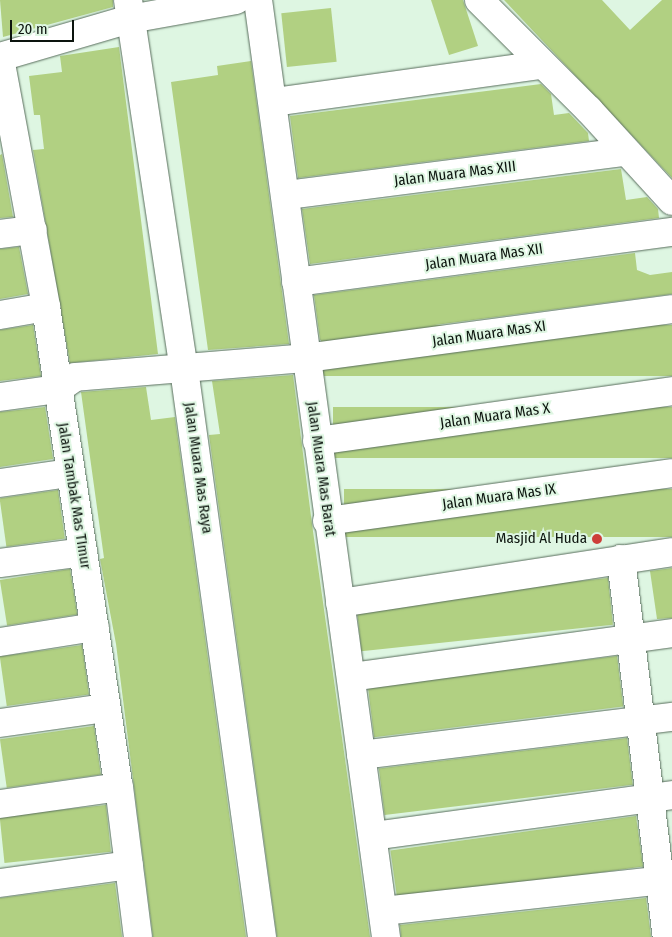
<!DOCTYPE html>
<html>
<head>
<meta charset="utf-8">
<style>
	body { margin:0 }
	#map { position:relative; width:672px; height:937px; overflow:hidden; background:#def6e2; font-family:"Fira Sans Condensed",sans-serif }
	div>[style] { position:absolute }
	.building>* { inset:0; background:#b1d082; transform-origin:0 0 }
	.roads { filter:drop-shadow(0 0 1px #586d5c) drop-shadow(0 0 1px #586d5c) }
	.minor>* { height:28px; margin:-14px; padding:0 14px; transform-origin:14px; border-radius:14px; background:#fff }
	.dots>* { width:14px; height:14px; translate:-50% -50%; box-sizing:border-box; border:2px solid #def6e2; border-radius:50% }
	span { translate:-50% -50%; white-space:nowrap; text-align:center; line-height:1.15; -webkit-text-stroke:4px #def6e2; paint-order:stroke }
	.street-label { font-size:15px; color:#0c140e }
	.poi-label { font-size:15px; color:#0c140e }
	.right { translate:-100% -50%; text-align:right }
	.scale { position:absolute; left:10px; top:20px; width:64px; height:22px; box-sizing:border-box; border:2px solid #0c140e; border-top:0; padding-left:6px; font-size:15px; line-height:18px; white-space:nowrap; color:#0c140e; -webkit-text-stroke:4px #def6e2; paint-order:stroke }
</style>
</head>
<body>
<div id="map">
	<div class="building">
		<i style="clip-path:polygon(0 0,113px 0,113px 7px,3px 37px)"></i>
		<i style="clip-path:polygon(431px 0,463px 0,478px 46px,449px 55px)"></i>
		<i style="clip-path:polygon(504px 0,602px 0,630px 30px,662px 0,672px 0,672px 178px)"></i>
		<i style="left:331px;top:8px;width:54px;height:50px;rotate:84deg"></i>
		<i style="clip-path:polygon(119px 47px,158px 354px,70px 363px,33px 150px,44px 149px,40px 115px,34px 115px,29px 76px,62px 72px,60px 56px)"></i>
		<i style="clip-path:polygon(251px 61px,289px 344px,208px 350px,171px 82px,218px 75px,217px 66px)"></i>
		<i style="clip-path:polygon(541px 84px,551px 94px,554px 115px,569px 113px,588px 133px,589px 141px,298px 178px,290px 116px)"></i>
		<i style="clip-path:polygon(2px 154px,13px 217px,0 218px,0 155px)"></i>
		<i style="clip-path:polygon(621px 169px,626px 200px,647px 197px,658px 209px,659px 218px,310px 264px,302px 209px)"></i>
		<i style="clip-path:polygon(19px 247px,28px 294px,0 299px,0 249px)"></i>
		<i style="clip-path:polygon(635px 253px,637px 270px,650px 275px,672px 272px,672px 294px,320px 340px,314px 295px)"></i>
		<i style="clip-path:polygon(33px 325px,41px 376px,0 381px,0 330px)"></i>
		<i style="left:672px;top:325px;width:51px;height:351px;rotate:90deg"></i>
		<i style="clip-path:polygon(293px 375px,312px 524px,370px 937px,277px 937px,209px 435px,220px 434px,212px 381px)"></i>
		<i style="clip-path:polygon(146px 387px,151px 420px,175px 417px,246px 937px,153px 937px,116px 644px,100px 559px,104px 558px,81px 392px)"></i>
		<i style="clip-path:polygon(45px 407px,53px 459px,0 467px,0 412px)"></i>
		<i style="left:672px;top:407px;width:51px;height:339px;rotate:90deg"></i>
		<i style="left:672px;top:489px;width:48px;height:328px;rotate:90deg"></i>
		<i style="left:58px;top:490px;width:49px;height:59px;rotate:82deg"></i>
		<i style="clip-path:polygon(672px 568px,672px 618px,657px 619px,650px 571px)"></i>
		<i style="left:70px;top:569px;width:46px;height:71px;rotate:81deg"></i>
		<i style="left:608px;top:578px;width:47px;height:253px;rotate:84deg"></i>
		<i style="left:82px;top:645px;width:50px;height:83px;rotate:82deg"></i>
		<i style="left:617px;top:656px;width:51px;height:251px;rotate:83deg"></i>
		<i style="left:94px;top:726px;width:49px;height:95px;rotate:82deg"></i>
		<i style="left:627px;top:738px;width:47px;height:250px;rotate:83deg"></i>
		<i style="left:106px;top:805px;width:47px;height:107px;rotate:84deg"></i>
		<i style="left:636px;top:816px;width:51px;height:248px;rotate:82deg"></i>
		<i style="clip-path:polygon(115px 883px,122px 937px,0 937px,0 898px)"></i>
		<i style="clip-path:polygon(646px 898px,651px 937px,401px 937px,400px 925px)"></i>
	</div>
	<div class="roads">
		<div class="minor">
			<i style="left:128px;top:0;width:373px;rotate:81.4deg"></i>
			<i style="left:184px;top:369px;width:573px;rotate:82.18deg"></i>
			<i style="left:258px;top:0;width:946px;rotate:82.22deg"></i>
			<i style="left:479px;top:0;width:156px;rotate:45deg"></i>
			<i style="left:589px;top:110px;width:123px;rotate:47.6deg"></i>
			<i style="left:0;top:57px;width:135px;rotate:-16.3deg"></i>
			<i style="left:130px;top:19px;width:108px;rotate:-10.2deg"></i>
			<i style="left:0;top:58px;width:253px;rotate:79.5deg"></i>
			<i style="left:46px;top:307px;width:486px;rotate:81.4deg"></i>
			<i style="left:119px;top:787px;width:151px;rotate:82.8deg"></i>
			<i style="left:274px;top:102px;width:271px;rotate:-7.9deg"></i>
			<i style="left:287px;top:195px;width:340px;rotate:-7.3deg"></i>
			<i style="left:0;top:234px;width:33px;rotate:-7deg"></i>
			<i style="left:296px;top:282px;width:379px;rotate:-7.6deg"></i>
			<i style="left:0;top:315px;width:47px;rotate:-9.9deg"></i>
			<i style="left:0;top:397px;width:59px;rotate:-7.9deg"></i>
			<i style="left:58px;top:389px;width:21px;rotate:-35deg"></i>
			<i style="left:75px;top:377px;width:232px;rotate:-4.7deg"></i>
			<i style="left:306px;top:358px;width:369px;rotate:-7.6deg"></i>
			<i style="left:317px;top:441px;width:359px;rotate:-8deg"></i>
			<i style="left:0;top:483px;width:70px;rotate:-8.2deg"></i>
			<i style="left:327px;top:521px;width:348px;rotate:-7.9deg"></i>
			<i style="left:621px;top:559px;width:381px;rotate:83.1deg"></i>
			<i style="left:0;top:563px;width:84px;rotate:-7.5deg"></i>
			<i style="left:340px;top:603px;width:336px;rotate:-8.7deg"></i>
			<i style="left:0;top:642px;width:96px;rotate:-9deg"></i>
			<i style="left:351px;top:677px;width:324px;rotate:-7.8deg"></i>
			<i style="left:0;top:723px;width:107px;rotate:-8.1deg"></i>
			<i style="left:361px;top:755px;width:313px;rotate:-7deg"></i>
			<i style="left:0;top:804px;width:120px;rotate:-8.1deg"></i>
			<i style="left:373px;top:836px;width:302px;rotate:-7.8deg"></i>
			<i style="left:0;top:883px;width:130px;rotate:-7.9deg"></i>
			<i style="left:383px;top:911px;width:291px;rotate:-6.3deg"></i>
		</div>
	</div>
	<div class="dots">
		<i style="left:597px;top:539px;background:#cd3f39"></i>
	</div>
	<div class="street-label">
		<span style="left:455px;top:174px;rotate:-7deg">Jalan Muara Mas XIII</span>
		<span style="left:484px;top:257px;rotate:-8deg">Jalan Muara Mas XII</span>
		<span style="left:489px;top:334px;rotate:-8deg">Jalan Muara Mas XI</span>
		<span style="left:495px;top:416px;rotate:-8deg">Jalan Muara Mas X</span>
		<span style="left:198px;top:468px;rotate:82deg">Jalan Muara Mas Raya</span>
		<span style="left:321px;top:469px;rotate:82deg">Jalan Muara Mas Barat</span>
		<span style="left:74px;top:496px;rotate:81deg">Jalan Tambak Mas TImur</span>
		<span style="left:499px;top:497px;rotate:-8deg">Jalan Muara Mas IX</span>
	</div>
	<div class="poi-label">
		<span class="right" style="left:587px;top:539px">Masjid Al Huda</span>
	</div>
	<div class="scale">20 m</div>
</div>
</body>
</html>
